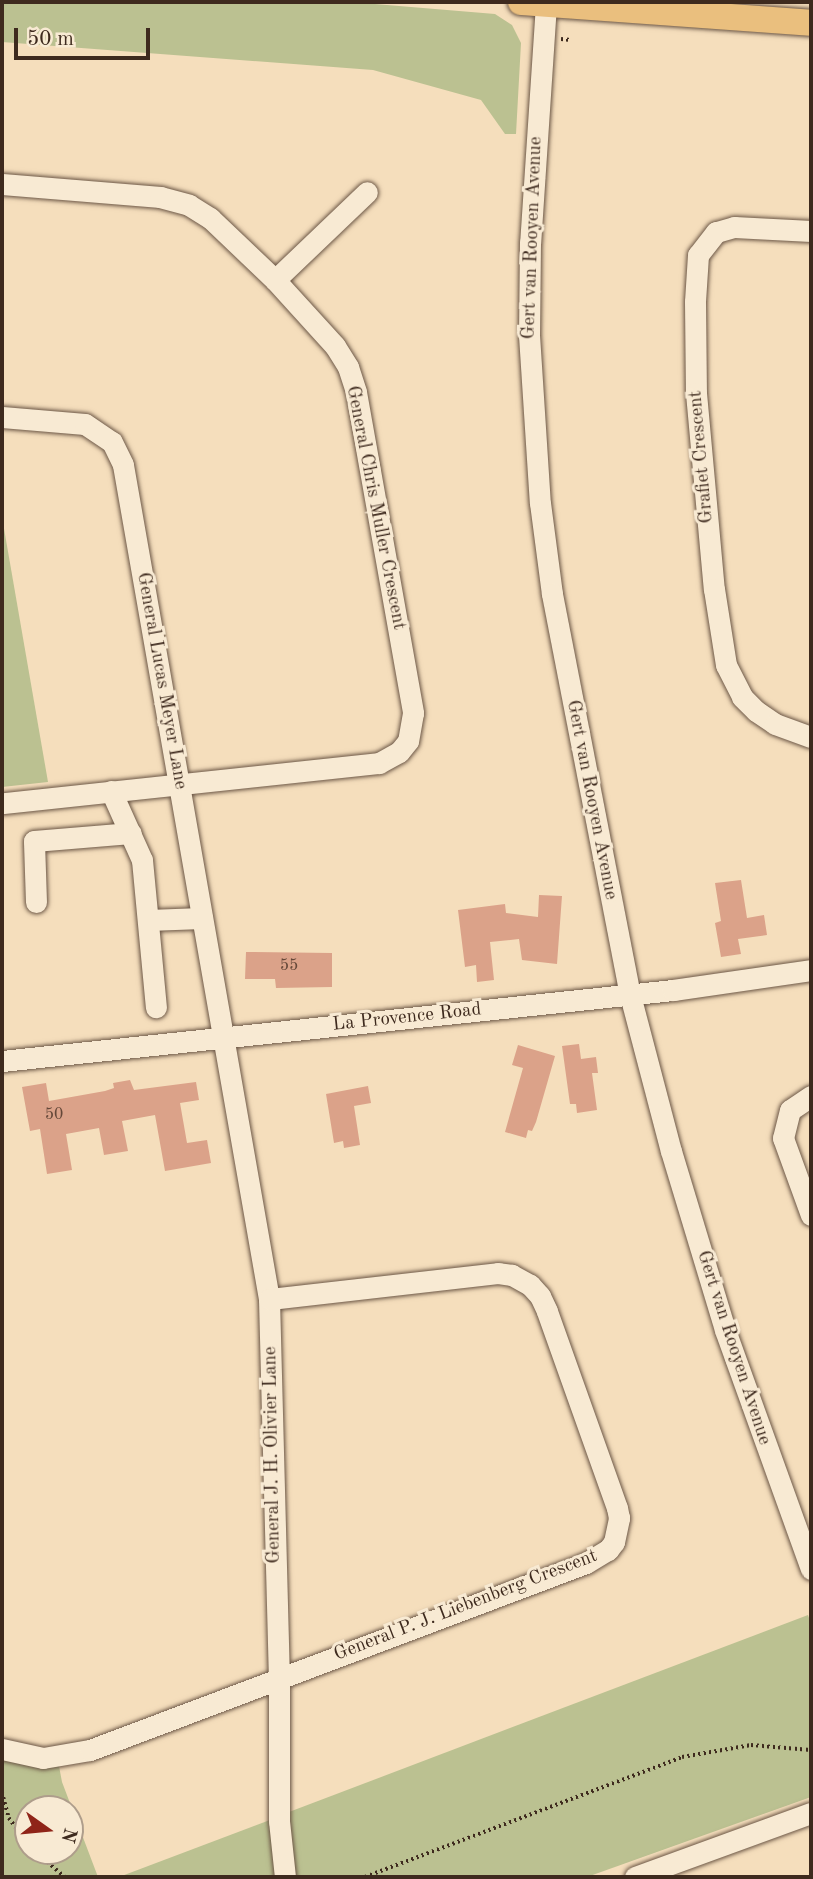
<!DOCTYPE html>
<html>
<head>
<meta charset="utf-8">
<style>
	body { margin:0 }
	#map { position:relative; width:813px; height:1879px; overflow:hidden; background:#f5debc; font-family:"Old Standard TT",serif }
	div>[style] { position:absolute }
	.green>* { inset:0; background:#bbc191 }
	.building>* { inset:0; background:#dba289 }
	.path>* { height:3.5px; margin-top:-1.75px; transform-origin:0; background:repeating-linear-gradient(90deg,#3e2a1e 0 2px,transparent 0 5.5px) }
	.roads { filter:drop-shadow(0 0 2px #6c5746) drop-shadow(0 0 2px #6c5746) }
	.minor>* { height:21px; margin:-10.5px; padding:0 10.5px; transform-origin:10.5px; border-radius:10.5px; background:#f8ead3 }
	.major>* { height:26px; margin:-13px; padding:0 13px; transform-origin:13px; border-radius:13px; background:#eabf7e }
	span { translate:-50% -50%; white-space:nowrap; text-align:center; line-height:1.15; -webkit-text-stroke:6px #f8ead3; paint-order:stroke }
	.number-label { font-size:16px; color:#654839 }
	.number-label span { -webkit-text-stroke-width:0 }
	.street-label { font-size:19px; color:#3e2a1e }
	.frame { position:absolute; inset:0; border:4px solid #3e2a1e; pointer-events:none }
	.north { position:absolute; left:14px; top:1795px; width:70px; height:70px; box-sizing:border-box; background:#f8ead3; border:2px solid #ae9d8b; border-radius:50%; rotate:105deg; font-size:19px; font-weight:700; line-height:28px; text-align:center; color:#3e2a1e }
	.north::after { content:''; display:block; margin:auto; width:24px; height:32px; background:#8f2418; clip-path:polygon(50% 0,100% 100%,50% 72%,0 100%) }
	.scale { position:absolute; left:14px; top:28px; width:136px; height:32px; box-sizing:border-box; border:4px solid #3e2a1e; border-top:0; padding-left:9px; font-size:21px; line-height:24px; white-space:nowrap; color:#3e2a1e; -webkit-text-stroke:5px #f8ead3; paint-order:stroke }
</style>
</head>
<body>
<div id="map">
	<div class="green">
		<i style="clip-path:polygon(2px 2px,351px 2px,495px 14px,512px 25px,521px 43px,516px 134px,505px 134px,481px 100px,373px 70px,2px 42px)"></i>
		<i style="clip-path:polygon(2px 517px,48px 782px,2px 787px)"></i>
		<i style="clip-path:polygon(808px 1615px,811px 1624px,811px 1797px,587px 1877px,295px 1877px,289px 1812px)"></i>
		<i style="clip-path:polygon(evenodd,2px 1758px,32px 1765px,59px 1766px,62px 1782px,98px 1877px,2px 1877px,2px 1758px,28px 1809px,70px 1809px,70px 1851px,28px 1851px,28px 1809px)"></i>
		<i style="clip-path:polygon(270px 1820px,275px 1877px,119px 1877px)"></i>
	</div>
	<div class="building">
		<i style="clip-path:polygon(741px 880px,747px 918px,764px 915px,767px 935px,738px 939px,741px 954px,721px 957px,715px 923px,721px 921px,715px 883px)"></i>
		<i style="clip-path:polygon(539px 895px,562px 896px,557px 964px,522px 960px,519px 939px,490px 942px,494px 980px,477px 982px,476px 965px,465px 967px,458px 910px,505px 904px,506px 913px,538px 917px)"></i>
		<i style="clip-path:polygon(246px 952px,332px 953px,332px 987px,276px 988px,275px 979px,245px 979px)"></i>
		<i style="clip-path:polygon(579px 1044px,581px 1059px,596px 1057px,598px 1073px,592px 1073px,597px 1110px,577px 1113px,576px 1104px,570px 1104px,562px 1046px)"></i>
		<i style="clip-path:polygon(518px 1045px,555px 1056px,536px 1122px,532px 1131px,528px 1130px,526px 1138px,505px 1132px,523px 1068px,512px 1065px)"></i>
		<i style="clip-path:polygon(130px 1080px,134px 1090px,196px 1082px,199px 1100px,180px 1103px,187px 1143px,207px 1140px,211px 1163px,165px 1171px,155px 1115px,122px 1121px,128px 1151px,104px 1155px,99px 1128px,66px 1134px,72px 1170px,47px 1174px,40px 1129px,30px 1131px,22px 1087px,46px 1083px,49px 1101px,105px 1091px,114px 1088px,113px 1083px)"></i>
		<i style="clip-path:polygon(368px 1086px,371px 1103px,354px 1106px,360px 1145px,344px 1148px,343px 1141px,334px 1143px,326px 1094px)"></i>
	</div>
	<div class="path">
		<i style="left:561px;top:39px;width:10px;rotate:6deg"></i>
		<i style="left:2px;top:1792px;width:27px;rotate:75deg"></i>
		<i style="left:9px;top:1818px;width:32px;rotate:54deg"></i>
		<i style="left:35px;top:1851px;width:40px;rotate:41deg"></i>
		<i style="left:365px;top:1877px;width:339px;rotate:-20.7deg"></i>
		<i style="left:682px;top:1757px;width:70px;rotate:-9.9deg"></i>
		<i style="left:751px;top:1745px;width:60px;rotate:4.8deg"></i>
	</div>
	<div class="roads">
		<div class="minor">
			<i style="left:546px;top:4px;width:239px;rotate:93.8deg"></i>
			<i style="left:530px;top:242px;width:93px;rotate:90.6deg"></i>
			<i style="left:529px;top:335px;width:168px;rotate:86.3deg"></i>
			<i style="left:540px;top:503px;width:92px;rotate:82.5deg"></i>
			<i style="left:552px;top:594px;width:409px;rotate:79deg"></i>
			<i style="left:630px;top:995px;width:161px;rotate:75.3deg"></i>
			<i style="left:671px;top:1151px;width:187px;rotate:73.2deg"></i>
			<i style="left:725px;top:1330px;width:254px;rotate:70.2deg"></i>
			<i style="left:2px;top:184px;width:159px;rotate:4.7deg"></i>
			<i style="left:160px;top:197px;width:30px;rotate:15deg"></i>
			<i style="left:189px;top:205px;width:25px;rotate:32deg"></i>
			<i style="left:210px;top:218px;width:90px;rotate:43.6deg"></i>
			<i style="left:275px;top:280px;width:89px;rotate:47.7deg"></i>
			<i style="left:335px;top:346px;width:25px;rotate:58deg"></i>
			<i style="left:348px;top:367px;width:26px;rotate:72deg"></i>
			<i style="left:356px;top:392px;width:326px;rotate:79.9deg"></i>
			<i style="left:413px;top:713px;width:28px;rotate:100deg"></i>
			<i style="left:408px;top:741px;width:14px;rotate:129deg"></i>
			<i style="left:399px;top:752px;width:23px;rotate:151deg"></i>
			<i style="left:379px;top:763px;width:379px;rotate:173.9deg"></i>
			<i style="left:811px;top:231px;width:77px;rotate:-177deg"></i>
			<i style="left:734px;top:227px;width:19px;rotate:164deg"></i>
			<i style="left:716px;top:232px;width:29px;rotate:128deg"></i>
			<i style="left:698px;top:255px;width:47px;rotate:93.7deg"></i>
			<i style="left:695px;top:302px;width:91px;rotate:89.4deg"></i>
			<i style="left:696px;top:393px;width:197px;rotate:84.8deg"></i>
			<i style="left:714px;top:589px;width:77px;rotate:81deg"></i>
			<i style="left:726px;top:665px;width:36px;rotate:63deg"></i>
			<i style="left:742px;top:697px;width:20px;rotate:45deg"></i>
			<i style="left:756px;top:711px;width:23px;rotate:34deg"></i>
			<i style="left:775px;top:724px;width:38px;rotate:20deg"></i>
			<i style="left:275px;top:280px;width:127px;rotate:-43.7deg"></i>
			<i style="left:2px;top:417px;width:83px;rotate:4.8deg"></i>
			<i style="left:85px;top:424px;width:32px;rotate:34deg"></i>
			<i style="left:112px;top:442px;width:25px;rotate:64deg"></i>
			<i style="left:123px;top:465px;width:847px;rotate:80.07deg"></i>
			<i style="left:269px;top:1299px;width:379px;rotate:88.5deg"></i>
			<i style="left:279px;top:1678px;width:143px;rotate:90deg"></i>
			<i style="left:279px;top:1821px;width:56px;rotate:83.9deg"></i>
			<i style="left:111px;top:791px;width:76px;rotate:65.8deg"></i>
			<i style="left:142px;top:860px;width:148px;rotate:84.6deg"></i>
			<i style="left:36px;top:902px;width:61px;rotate:-91.9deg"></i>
			<i style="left:34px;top:841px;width:97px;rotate:-4.7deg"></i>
			<i style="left:148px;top:920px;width:54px;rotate:-2.1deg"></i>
			<i style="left:2px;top:1061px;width:675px;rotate:-6.04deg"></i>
			<i style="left:673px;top:990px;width:139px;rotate:-8.2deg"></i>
			<i style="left:811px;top:1096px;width:25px;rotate:146deg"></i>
			<i style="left:790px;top:1110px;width:29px;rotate:104deg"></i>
			<i style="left:783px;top:1138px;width:82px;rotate:70deg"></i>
			<i style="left:2px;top:1749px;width:42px;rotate:12.4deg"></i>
			<i style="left:43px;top:1758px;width:48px;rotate:-9.7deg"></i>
			<i style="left:90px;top:1750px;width:530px;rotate:-20.66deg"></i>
			<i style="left:586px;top:1563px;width:26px;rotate:-31deg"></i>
			<i style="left:608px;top:1550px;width:10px;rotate:-53deg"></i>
			<i style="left:614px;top:1542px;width:25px;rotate:-78deg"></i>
			<i style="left:619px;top:1518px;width:10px;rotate:-101deg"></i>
			<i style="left:617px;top:1508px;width:209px;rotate:-109.6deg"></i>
			<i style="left:547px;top:1311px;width:17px;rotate:-115deg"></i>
			<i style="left:540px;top:1296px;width:15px;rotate:-132deg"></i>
			<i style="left:530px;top:1285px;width:21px;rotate:-151deg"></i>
			<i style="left:512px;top:1275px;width:14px;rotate:-172deg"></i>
			<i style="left:498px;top:1273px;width:230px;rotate:173.5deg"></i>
			<i style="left:635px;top:1877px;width:187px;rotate:-20deg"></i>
		</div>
		<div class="major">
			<i style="left:521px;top:2px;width:291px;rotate:4.1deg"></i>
		</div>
	</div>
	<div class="number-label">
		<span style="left:289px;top:966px">55</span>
		<span style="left:54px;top:1115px">50</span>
	</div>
	<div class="street-label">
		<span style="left:533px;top:238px;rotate:-88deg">Gert van Rooyen Avenue</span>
		<span style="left:702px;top:457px;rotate:-95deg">Grafiet Crescent</span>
		<span style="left:375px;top:508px;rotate:79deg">General Chris Muller Crescent</span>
		<span style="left:161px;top:681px;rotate:80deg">General Lucas Meyer Lane</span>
		<span style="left:591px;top:800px;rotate:79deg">Gert van Rooyen Avenue</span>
		<span style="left:407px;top:1018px;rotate:-6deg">La Provence Road</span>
		<span style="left:733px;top:1348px;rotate:72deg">Gert van Rooyen Avenue</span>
		<span style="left:273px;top:1455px;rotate:-91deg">General J. H. Olivier Lane</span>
		<span style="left:466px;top:1606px;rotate:-21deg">General P. J. Liebenberg Crescent</span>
	</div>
	<div class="frame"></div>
	<div class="north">N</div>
	<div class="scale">50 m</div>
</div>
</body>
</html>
